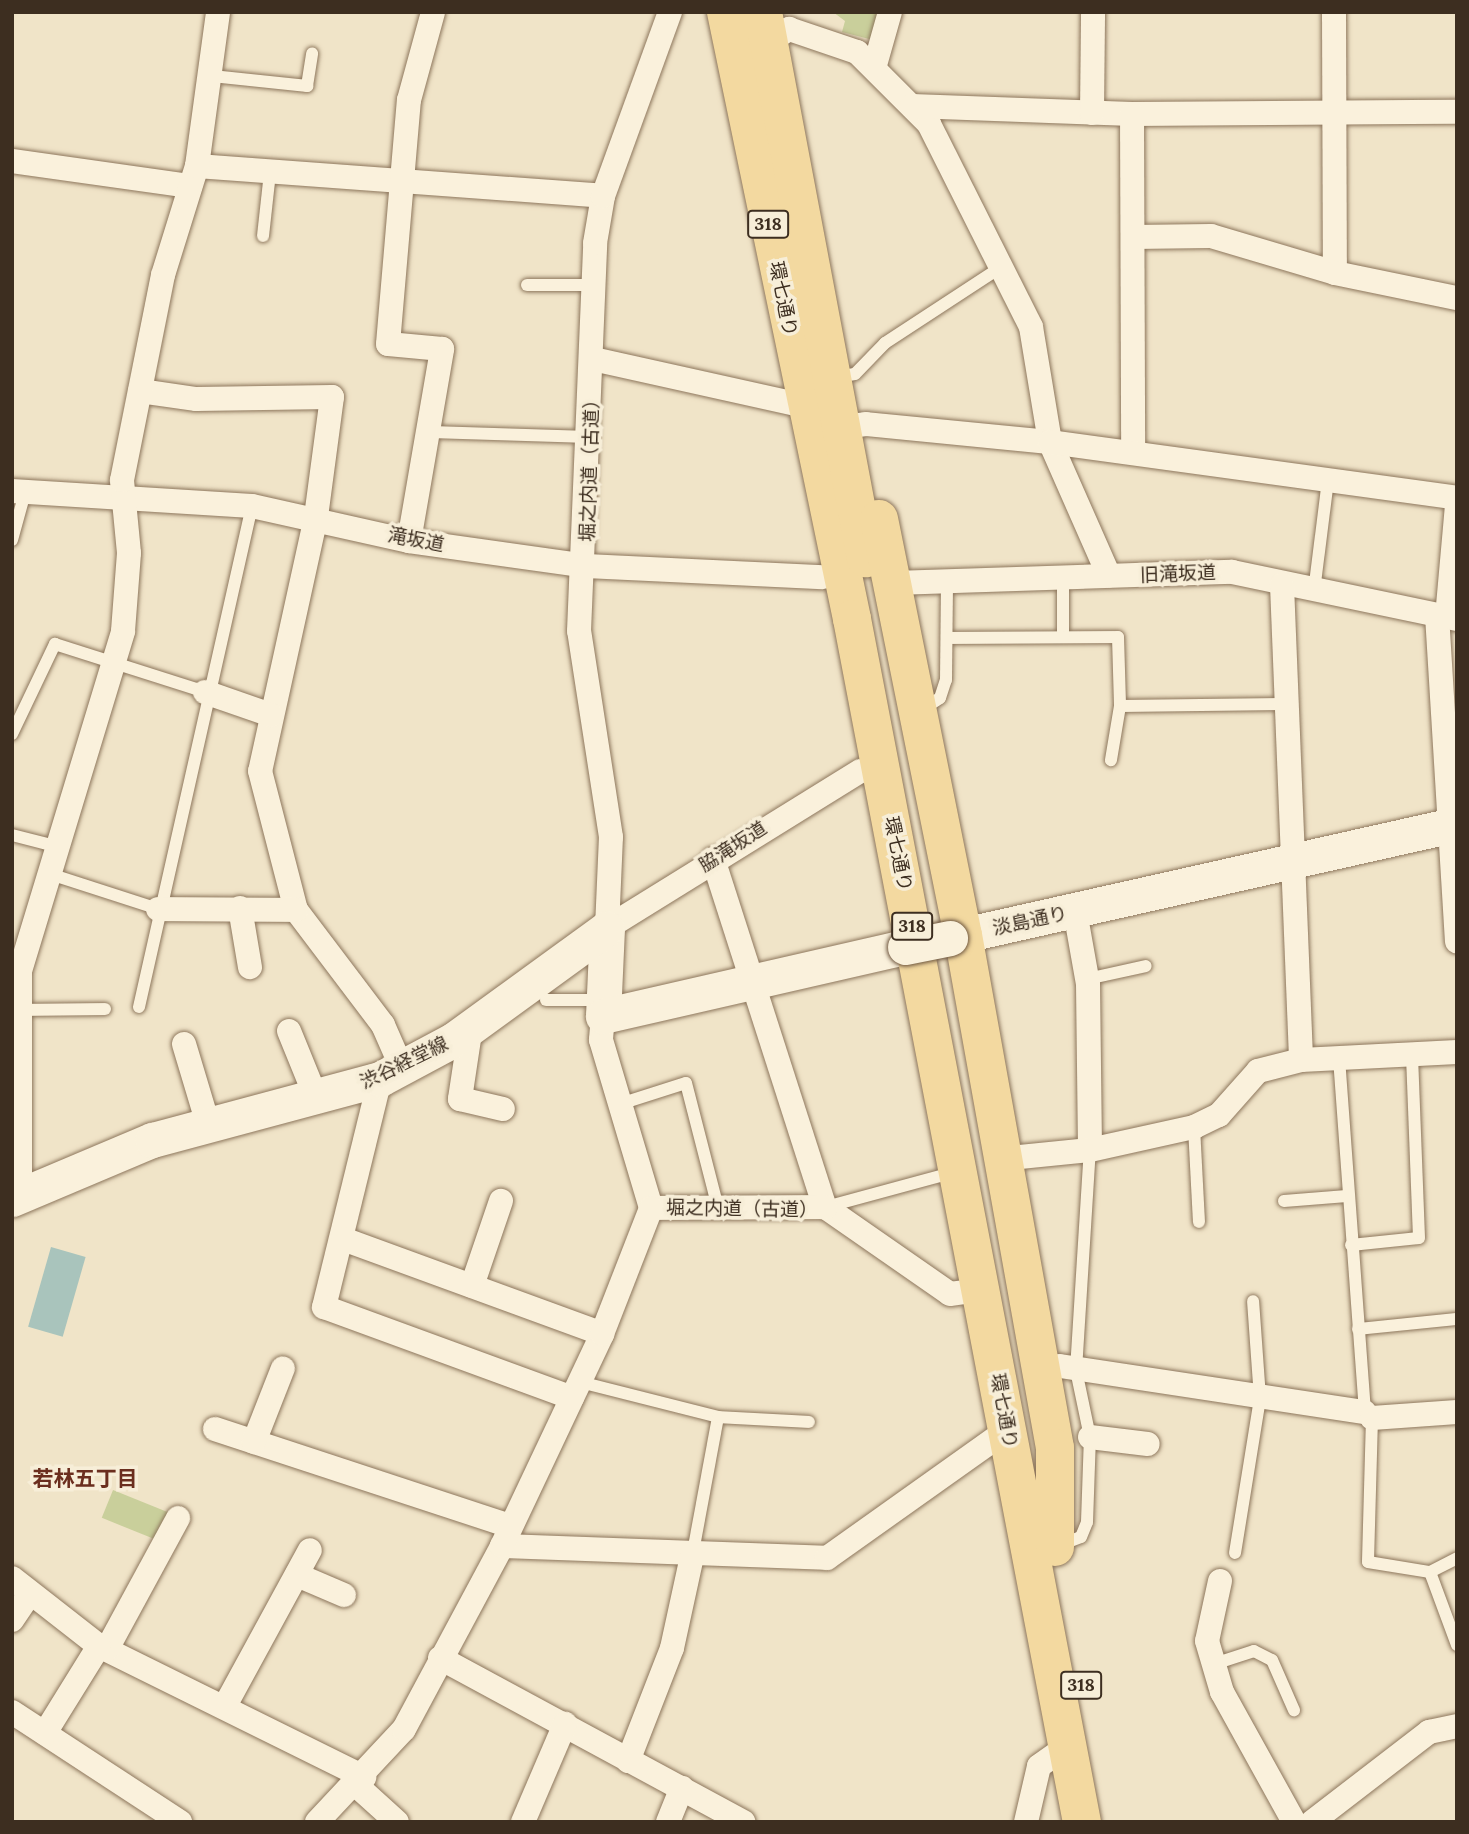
<!DOCTYPE html>
<html>
<head>
<meta charset="utf-8">
<style>
	body { margin:0 }
	#map { position:relative; width:1469px; height:1834px; overflow:hidden; background:#f0e4c8; font-family:Lora,"Noto Sans JP",serif }
	div>[style] { position:absolute }
	.green>* { inset:0; background:#c9cf9b; transform-origin:0 0 }
	.water>* { inset:0; background:#a9c4bc; transform-origin:0 0 }
	.roads { filter:drop-shadow(0 0 2px #8d765c) drop-shadow(0 0 2px #8d765c) }
	.service>* { height:12px; margin:-6px; padding:0 6px; transform-origin:6px; border-radius:6px; background:#faf1dc }
	.minor>* { height:24px; margin:-12px; padding:0 12px; transform-origin:12px; border-radius:12px; background:#faf1dc }
	.secondary>* { height:35px; margin:-17.5px; padding:0 17.5px; transform-origin:17.5px; border-radius:17.5px; background:#faf1dc }
	.primary>* { height:38px; margin:-19px; padding:0 19px; transform-origin:19px; border-radius:19px; background:#f3d9a0 }
	.bridges { filter:drop-shadow(0 0 2px #6f573f) drop-shadow(0 0 2px #6f573f) }
	.secondary-bridge>* { height:35px; margin:-17.5px; padding:0 17.5px; transform-origin:17.5px; border-radius:17.5px; background:#faf1dc }
	span { translate:-50% -50%; white-space:nowrap; text-align:center; line-height:1.15; -webkit-text-stroke:7px #f7eed8; paint-order:stroke }
	.shield-label span { padding:2px 5px; background:#f7eed8; border:2px solid; border-radius:5px; -webkit-text-stroke-width:0 }
	.shield-label { font-size:18px; color:#3d2e20; font-weight:700 }
	.street-label { font-size:19px; color:#3d2e20 }
	.neighbourhood-label { font-size:21px; color:#6b2e1e; font-weight:700 }
	.frame { position:absolute; inset:0; border:14px solid #3d2e20; pointer-events:none }
</style>
</head>
<body>
<div id="map">
	<div class="green">
		<i style="clip-path:polygon(833px 12px,882px 12px,873px 40px,842px 32px,845px 21px)"></i>
		<i style="left:113px;top:1490px;width:62px;height:30px;rotate:22deg"></i>
	</div>
	<div class="water">
		<i style="left:51px;top:1247px;width:36px;height:83px;rotate:16deg"></i>
	</div>
	<div class="roads">
		<div class="service">
			<i style="left:212px;top:76px;width:96px;rotate:6deg"></i>
			<i style="left:307px;top:86px;width:33px;rotate:-81deg"></i>
			<i style="left:263px;top:236px;width:63px;rotate:-83.7deg"></i>
			<i style="left:527px;top:285px;width:67px"></i>
			<i style="left:836px;top:377px;width:19px;rotate:-9deg"></i>
			<i style="left:855px;top:374px;width:43px;rotate:-45.9deg"></i>
			<i style="left:885px;top:343px;width:142px;rotate:-33.2deg"></i>
			<i style="left:429px;top:432px;width:162px;rotate:1.8deg"></i>
			<i style="left:12px;top:540px;width:46px;rotate:-74.7deg"></i>
			<i style="left:1063px;top:577px;width:60px;rotate:90deg"></i>
			<i style="left:1314px;top:591px;width:112px;rotate:-82.8deg"></i>
			<i style="left:947px;top:638px;width:171px;rotate:-0.3deg"></i>
			<i style="left:1118px;top:637px;width:69px;rotate:88.3deg"></i>
			<i style="left:1120px;top:706px;width:55px;rotate:99.5deg"></i>
			<i style="left:1120px;top:706px;width:162px;rotate:-0.7deg"></i>
			<i style="left:923px;top:709px;width:20px;rotate:-33deg"></i>
			<i style="left:940px;top:698px;width:19px;rotate:-72deg"></i>
			<i style="left:946px;top:680px;width:99px;rotate:-89.4deg"></i>
			<i style="left:12px;top:734px;width:100px;rotate:-64.5deg"></i>
			<i style="left:55px;top:644px;width:157px;rotate:17.7deg"></i>
			<i style="left:12px;top:835px;width:49px;rotate:14.3deg"></i>
			<i style="left:53px;top:875px;width:110px;rotate:17.9deg"></i>
			<i style="left:1087px;top:979px;width:60px;rotate:-12.4deg"></i>
			<i style="left:546px;top:1000px;width:54px"></i>
			<i style="left:139px;top:1007px;width:514px;rotate:-77.29deg"></i>
			<i style="left:20px;top:1010px;width:85px;rotate:-0.7deg"></i>
			<i style="left:1339px;top:1058px;width:355px;rotate:85.8deg"></i>
			<i style="left:1365px;top:1412px;width:9px;rotate:41deg"></i>
			<i style="left:1372px;top:1418px;width:144px;rotate:91.6deg"></i>
			<i style="left:1368px;top:1562px;width:63px;rotate:9.2deg"></i>
			<i style="left:1430px;top:1572px;width:78px;rotate:69.7deg"></i>
			<i style="left:620px;top:1104px;width:69px;rotate:-17.7deg"></i>
			<i style="left:686px;top:1083px;width:129px;rotate:75.6deg"></i>
			<i style="left:1194px;top:1127px;width:95px;rotate:87deg"></i>
			<i style="left:1284px;top:1201px;width:63px;rotate:-4.5deg"></i>
			<i style="left:826px;top:1207px;width:118px;rotate:-15.2deg"></i>
			<i style="left:1351px;top:1245px;width:68px;rotate:-5.9deg"></i>
			<i style="left:1419px;top:1238px;width:185px;rotate:-92.2deg"></i>
			<i style="left:1358px;top:1329px;width:100px;rotate:-5.8deg"></i>
			<i style="left:580px;top:1382px;width:142px;rotate:14.2deg"></i>
			<i style="left:1060px;top:1545px;width:22px;rotate:-21deg"></i>
			<i style="left:1081px;top:1537px;width:16px;rotate:-68deg"></i>
			<i style="left:1087px;top:1522px;width:85px;rotate:-88deg"></i>
			<i style="left:1090px;top:1437px;width:68px;rotate:-101.8deg"></i>
			<i style="left:1076px;top:1370px;width:220px;rotate:-86.4deg"></i>
			<i style="left:693px;top:1552px;width:137px;rotate:-79.5deg"></i>
			<i style="left:718px;top:1417px;width:91px;rotate:3.1deg"></i>
			<i style="left:1235px;top:1553px;width:157px;rotate:-80.8deg"></i>
			<i style="left:1260px;top:1398px;width:97px;rotate:-94.1deg"></i>
			<i style="left:1430px;top:1572px;width:30px;rotate:-27deg"></i>
			<i style="left:1214px;top:1664px;width:42px;rotate:-18deg"></i>
			<i style="left:1254px;top:1651px;width:20px;rotate:27deg"></i>
			<i style="left:1272px;top:1660px;width:55px;rotate:66.3deg"></i>
		</div>
		<div class="minor">
			<i style="left:1334px;top:12px;width:261px;rotate:89.8deg"></i>
			<i style="left:768px;top:42px;width:25px;rotate:-32deg"></i>
			<i style="left:789px;top:29px;width:72px;rotate:18.7deg"></i>
			<i style="left:857px;top:52px;width:102px;rotate:45deg"></i>
			<i style="left:929px;top:124px;width:227px;rotate:63.3deg"></i>
			<i style="left:1031px;top:327px;width:117px;rotate:80.6deg"></i>
			<i style="left:1050px;top:442px;width:146px;rotate:66.2deg"></i>
			<i style="left:875px;top:65px;width:55px;rotate:-74.2deg"></i>
			<i style="left:912px;top:106px;width:220px;rotate:2.1deg"></i>
			<i style="left:1132px;top:114px;width:325px;rotate:-0.4deg"></i>
			<i style="left:1092px;top:113px;width:101px;rotate:-89.4deg"></i>
			<i style="left:1132px;top:114px;width:338px;rotate:89.8deg"></i>
			<i style="left:12px;top:161px;width:180px;rotate:8deg"></i>
			<i style="left:197px;top:166px;width:407px;rotate:4.2deg"></i>
			<i style="left:1133px;top:237px;width:78px;rotate:-0.7deg"></i>
			<i style="left:1211px;top:236px;width:129px;rotate:16.6deg"></i>
			<i style="left:1335px;top:273px;width:125px;rotate:11.6deg"></i>
			<i style="left:593px;top:359px;width:217px;rotate:12.5deg"></i>
			<i style="left:140px;top:391px;width:57px;rotate:8.1deg"></i>
			<i style="left:196px;top:399px;width:136px;rotate:-0.8deg"></i>
			<i style="left:332px;top:397px;width:121px;rotate:97.6deg"></i>
			<i style="left:316px;top:517px;width:260px;rotate:102.4deg"></i>
			<i style="left:260px;top:771px;width:144px;rotate:75.5deg"></i>
			<i style="left:296px;top:910px;width:144px;rotate:52.9deg"></i>
			<i style="left:383px;top:1025px;width:45px;rotate:66.3deg"></i>
			<i style="left:842px;top:427px;width:24px;rotate:-7deg"></i>
			<i style="left:866px;top:424px;width:185px;rotate:5.6deg"></i>
			<i style="left:1050px;top:442px;width:411px;rotate:7.8deg"></i>
			<i style="left:12px;top:491px;width:240px;rotate:3.6deg"></i>
			<i style="left:252px;top:506px;width:161px;rotate:12.6deg"></i>
			<i style="left:409px;top:541px;width:179px;rotate:8deg"></i>
			<i style="left:586px;top:566px;width:237px;rotate:2.7deg"></i>
			<i style="left:409px;top:541px;width:195px;rotate:-80.2deg"></i>
			<i style="left:442px;top:349px;width:54px;rotate:-174.7deg"></i>
			<i style="left:388px;top:344px;width:245px;rotate:-85.1deg"></i>
			<i style="left:409px;top:100px;width:91px;rotate:-74.7deg"></i>
			<i style="left:894px;top:583px;width:338px;rotate:-1.9deg"></i>
			<i style="left:1232px;top:572px;width:230px;rotate:11.8deg"></i>
			<i style="left:1282px;top:585px;width:475px;rotate:87.7deg"></i>
			<i style="left:1437px;top:615px;width:327px;rotate:86.5deg"></i>
			<i style="left:1447px;top:617px;width:112px;rotate:-84.9deg"></i>
			<i style="left:205px;top:692px;width:70px;rotate:19.2deg"></i>
			<i style="left:713px;top:859px;width:366px;rotate:72.2deg"></i>
			<i style="left:825px;top:1207px;width:152px;rotate:34.8deg"></i>
			<i style="left:950px;top:1294px;width:14px;rotate:-8deg"></i>
			<i style="left:240px;top:908px;width:60px;rotate:80.4deg"></i>
			<i style="left:158px;top:909px;width:138px;rotate:0.4deg"></i>
			<i style="left:1075px;top:911px;width:74px;rotate:79.9deg"></i>
			<i style="left:1088px;top:984px;width:166px;rotate:89.3deg"></i>
			<i style="left:607px;top:928px;width:91px;rotate:-87.5deg"></i>
			<i style="left:611px;top:837px;width:208px;rotate:-98.8deg"></i>
			<i style="left:579px;top:631px;width:388px;rotate:-87.6deg"></i>
			<i style="left:595px;top:243px;width:48px;rotate:-80.3deg"></i>
			<i style="left:603px;top:196px;width:196px;rotate:-70deg"></i>
			<i style="left:607px;top:928px;width:298px;rotate:-31.8deg"></i>
			<i style="left:603px;top:1016px;width:24px;rotate:95deg"></i>
			<i style="left:601px;top:1040px;width:175px;rotate:73.4deg"></i>
			<i style="left:471px;top:1026px;width:74px;rotate:98.6deg"></i>
			<i style="left:460px;top:1099px;width:44px;rotate:13.1deg"></i>
			<i style="left:289px;top:1031px;width:74px;rotate:67.9deg"></i>
			<i style="left:184px;top:1044px;width:84px;rotate:73.3deg"></i>
			<i style="left:380px;top:1079px;width:235px;rotate:103.8deg"></i>
			<i style="left:324px;top:1307px;width:264px;rotate:20.1deg"></i>
			<i style="left:1000px;top:1159px;width:90px;rotate:-5.7deg"></i>
			<i style="left:1090px;top:1150px;width:107px;rotate:-12.5deg"></i>
			<i style="left:1194px;top:1127px;width:28px;rotate:-26deg"></i>
			<i style="left:1219px;top:1115px;width:59px;rotate:-48.4deg"></i>
			<i style="left:1258px;top:1071px;width:44px;rotate:-14.3deg"></i>
			<i style="left:1301px;top:1060px;width:156px;rotate:-2.9deg"></i>
			<i style="left:20px;top:1196px;width:225px;rotate:-90deg"></i>
			<i style="left:20px;top:971px;width:355px;rotate:-73.1deg"></i>
			<i style="left:123px;top:631px;width:78px;rotate:-85.6deg"></i>
			<i style="left:129px;top:553px;width:73px;rotate:-95.5deg"></i>
			<i style="left:122px;top:480px;width:209px;rotate:-78.7deg"></i>
			<i style="left:163px;top:275px;width:114px;rotate:-72.7deg"></i>
			<i style="left:197px;top:166px;width:155px;rotate:-82.2deg"></i>
			<i style="left:651px;top:1208px;width:174px;rotate:-0.3deg"></i>
			<i style="left:343px;top:1239px;width:276px;rotate:20.1deg"></i>
			<i style="left:472px;top:1286px;width:90px;rotate:-71.2deg"></i>
			<i style="left:1040px;top:1370px;width:20px;rotate:-11deg"></i>
			<i style="left:1060px;top:1366px;width:308px;rotate:8.6deg"></i>
			<i style="left:1372px;top:1418px;width:85px;rotate:-4deg"></i>
			<i style="left:215px;top:1429px;width:311px;rotate:18.2deg"></i>
			<i style="left:1090px;top:1437px;width:58px;rotate:6.9deg"></i>
			<i style="left:254px;top:1442px;width:79px;rotate:-68.6deg"></i>
			<i style="left:502px;top:1546px;width:325px;rotate:2.1deg"></i>
			<i style="left:827px;top:1558px;width:204px;rotate:-35.4deg"></i>
			<i style="left:297px;top:1575px;width:51px;rotate:23.1deg"></i>
			<i style="left:12px;top:1578px;width:110px;rotate:38deg"></i>
			<i style="left:99px;top:1646px;width:296px;rotate:26.3deg"></i>
			<i style="left:1220px;top:1581px;width:61px;rotate:102.2deg"></i>
			<i style="left:1207px;top:1641px;width:53px;rotate:73.6deg"></i>
			<i style="left:1222px;top:1692px;width:149px;rotate:61deg"></i>
			<i style="left:12px;top:1620px;width:32px;rotate:-56deg"></i>
			<i style="left:107px;top:1649px;width:149px;rotate:-61.5deg"></i>
			<i style="left:440px;top:1658px;width:345px;rotate:28.4deg"></i>
			<i style="left:226px;top:1704px;width:175px;rotate:-61.4deg"></i>
			<i style="left:12px;top:1712px;width:201px;rotate:33.2deg"></i>
			<i style="left:45px;top:1733px;width:102px;rotate:-58.2deg"></i>
			<i style="left:628px;top:1761px;width:121px;rotate:-68.7deg"></i>
			<i style="left:672px;top:1648px;width:98px;rotate:-77.7deg"></i>
			<i style="left:356px;top:1785px;width:55px;rotate:42.1deg"></i>
			<i style="left:317px;top:1822px;width:127px;rotate:-46.9deg"></i>
			<i style="left:404px;top:1729px;width:208px;rotate:-61.8deg"></i>
			<i style="left:502px;top:1546px;width:234px;rotate:-64.7deg"></i>
			<i style="left:602px;top:1334px;width:135px;rotate:-68.7deg"></i>
			<i style="left:523px;top:1822px;width:107px;rotate:-66.8deg"></i>
			<i style="left:668px;top:1822px;width:37px;rotate:-68deg"></i>
			<i style="left:1026px;top:1822px;width:57px;rotate:-76.9deg"></i>
			<i style="left:1039px;top:1766px;width:35px;rotate:-35deg"></i>
			<i style="left:1312px;top:1822px;width:148px;rotate:-37.6deg"></i>
			<i style="left:1429px;top:1732px;width:29px;rotate:-12deg"></i>
		</div>
		<div class="secondary">
			<i style="left:607px;top:928px;width:88px;rotate:92.6deg"></i>
			<i style="left:603px;top:1016px;width:310px;rotate:-12.9deg"></i>
			<i style="left:950px;top:938px;width:520px;rotate:-12.67deg"></i>
			<i style="left:12px;top:1199px;width:152px;rotate:-22.9deg"></i>
			<i style="left:152px;top:1140px;width:236px;rotate:-15deg"></i>
			<i style="left:380px;top:1079px;width:83px;rotate:-28.1deg"></i>
			<i style="left:453px;top:1040px;width:190px;rotate:-36deg"></i>
		</div>
		<div class="primary">
			<i style="left:726px;top:12px;width:620px;rotate:78.27deg"></i>
			<i style="left:852px;top:619px;width:1225px;rotate:79.18deg"></i>
			<i style="left:763px;top:12px;width:556px;rotate:79.32deg"></i>
			<i style="left:879px;top:519px;width:424px;rotate:78.6deg"></i>
			<i style="left:963px;top:935px;width:521px;rotate:79.83deg"></i>
			<i style="left:1055px;top:1448px;width:99px;rotate:90deg"></i>
		</div>
	</div>
	<div class="bridges">
		<div class="secondary-bridge">
			<i style="left:905px;top:947px;width:46px;rotate:-11.3deg"></i>
		</div>
	</div>
	<div class="shield-label">
		<span style="left:768px;top:224px">318</span>
		<span style="left:912px;top:926px">318</span>
		<span style="left:1081px;top:1685px">318</span>
	</div>
	<div class="street-label">
		<span style="left:783px;top:299px;rotate:79deg">環七通り</span>
		<span style="left:590px;top:466px;rotate:-88deg">堀之内道（古道）</span>
		<span style="left:416px;top:540px;rotate:11deg">滝坂道</span>
		<span style="left:1178px;top:574px;rotate:-2deg">旧滝坂道</span>
		<span style="left:733px;top:847px;rotate:-33deg">脇滝坂道</span>
		<span style="left:898px;top:854px;rotate:79deg">環七通り</span>
		<span style="left:1030px;top:921px;rotate:-12deg">淡島通り</span>
		<span style="left:404px;top:1063px;rotate:-26deg">渋谷経堂線</span>
		<span style="left:742px;top:1209px;rotate:1deg">堀之内道（古道）</span>
		<span style="left:1004px;top:1411px;rotate:80deg">環七通り</span>
	</div>
	<div class="neighbourhood-label">
		<span style="left:85px;top:1479px">若林五丁目</span>
	</div>
	<div class="frame"></div>
</div>
</body>
</html>
